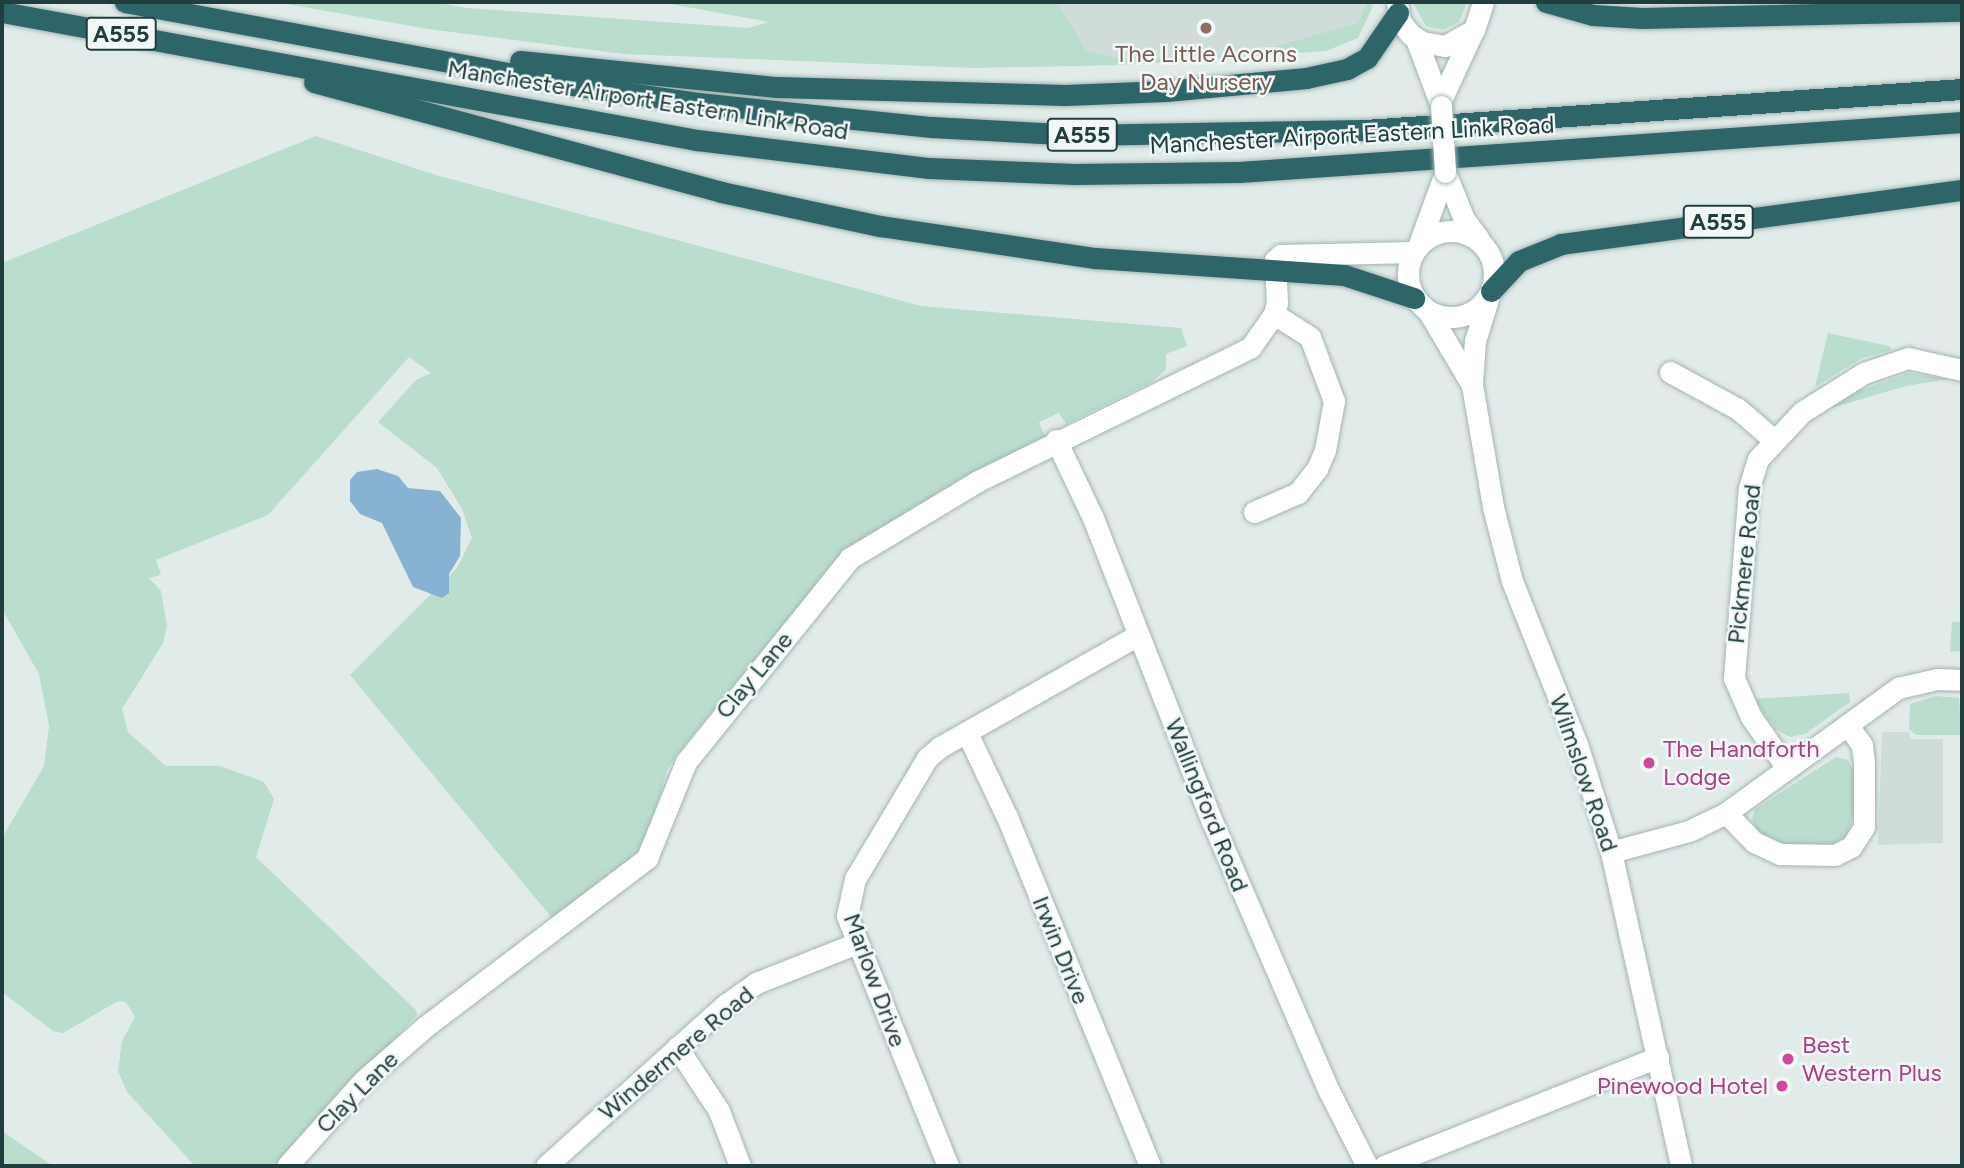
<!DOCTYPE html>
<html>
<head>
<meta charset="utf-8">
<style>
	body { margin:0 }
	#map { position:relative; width:1964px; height:1168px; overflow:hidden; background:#e1ecea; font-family:Figtree,sans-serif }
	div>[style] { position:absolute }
	.built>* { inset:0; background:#cfdcd9 }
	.green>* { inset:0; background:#baddcd }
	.water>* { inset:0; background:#88b2d2 }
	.roads { filter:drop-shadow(0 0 2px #a4b4b3) drop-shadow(0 0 2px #a4b4b3) }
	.street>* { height:21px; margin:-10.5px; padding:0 10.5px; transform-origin:10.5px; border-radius:10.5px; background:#fff }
	.secondary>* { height:21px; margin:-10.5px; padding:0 10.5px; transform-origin:10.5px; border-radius:10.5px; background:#fff }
	.secondary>.ring { margin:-10.5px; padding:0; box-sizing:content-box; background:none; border:21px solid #fff; border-radius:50% }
	.highway>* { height:21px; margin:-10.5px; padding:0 10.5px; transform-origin:10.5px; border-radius:10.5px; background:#2d6569 }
	.bridges { filter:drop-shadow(0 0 2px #9fb8b5) drop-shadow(0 0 2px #9fb8b5) }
	.secondary-bridge>* { height:21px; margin:-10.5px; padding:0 10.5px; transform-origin:10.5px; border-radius:10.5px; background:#fff }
	.dots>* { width:19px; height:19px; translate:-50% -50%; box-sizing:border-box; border:4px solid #f2f8f7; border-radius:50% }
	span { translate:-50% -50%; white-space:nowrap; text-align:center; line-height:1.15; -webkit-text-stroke:5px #f2f8f7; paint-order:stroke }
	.shield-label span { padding:2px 5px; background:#f2f8f7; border:2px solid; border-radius:5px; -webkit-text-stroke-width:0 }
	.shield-label { font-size:23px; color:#213d3d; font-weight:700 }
	.education-label { font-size:24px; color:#785e54 }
	.street-label { font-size:24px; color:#213d3d }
	.hotel-label { font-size:24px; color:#b23c85 }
	.left { translate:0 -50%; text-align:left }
	.right { translate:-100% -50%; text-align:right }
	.frame { position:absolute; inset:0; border:4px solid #213d3d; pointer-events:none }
</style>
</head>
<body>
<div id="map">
	<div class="built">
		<i style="clip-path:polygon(1057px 2px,1367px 2px,1358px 23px,1272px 47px,1211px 56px,1124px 59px,1087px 51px)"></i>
		<i style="clip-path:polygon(1882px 732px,1909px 732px,1910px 739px,1943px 739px,1943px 843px,1878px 845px)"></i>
	</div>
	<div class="green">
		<i style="clip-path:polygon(275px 2px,433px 2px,467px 8px,748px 28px,769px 22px,659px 2px,1057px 2px,1087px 51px,1124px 59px,1211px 56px,1272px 47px,1358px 23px,1367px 2px,1373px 6px,1358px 38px,1326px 51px,1124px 65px,974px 68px,623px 54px,428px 29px)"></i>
		<i style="clip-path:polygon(1467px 2px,1459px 22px,1443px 30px,1426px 26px,1413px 3px)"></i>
		<i style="clip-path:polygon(316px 136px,436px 175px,921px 306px,1181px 328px,1187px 346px,1166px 354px,1166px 370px,1151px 382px,1066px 424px,1059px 413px,1039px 422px,1045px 436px,988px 465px,840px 556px,678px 753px,667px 770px,647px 846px,552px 918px,350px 675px,457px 568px,472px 538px,462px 509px,437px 468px,378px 422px,416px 380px,431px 373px,409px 357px,268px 515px,156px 560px,161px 575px,149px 578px,161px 591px,167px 626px,163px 643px,122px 709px,128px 732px,166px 766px,220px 766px,264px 782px,274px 799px,256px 857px,416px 1010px,417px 1015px,276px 1166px,195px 1166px,127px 1092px,118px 1071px,122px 1041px,135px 1017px,126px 1002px,118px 1001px,63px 1033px,53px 1031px,2px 992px,2px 838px,44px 766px,49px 726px,39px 674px,2px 609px,2px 263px)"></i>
		<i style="clip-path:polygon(1828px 333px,1889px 346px,1892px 350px,1862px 358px,1815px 387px)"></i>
		<i style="clip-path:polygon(1908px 373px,1949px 379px,1906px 386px,1828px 409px,1859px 391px)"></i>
		<i style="clip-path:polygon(1962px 621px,1962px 651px,1950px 652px,1952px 622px)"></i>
		<i style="clip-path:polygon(1849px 693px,1850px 702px,1805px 734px,1790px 737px,1775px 729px,1754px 699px)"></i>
		<i style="clip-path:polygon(1936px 696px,1959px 698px,1962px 735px,1916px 735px,1909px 729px,1910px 704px)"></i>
		<i style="clip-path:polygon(1836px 757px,1848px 760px,1855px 772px,1854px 812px,1847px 836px,1829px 846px,1781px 846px,1756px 831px,1752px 819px,1755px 809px)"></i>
		<i style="clip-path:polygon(2px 1131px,53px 1166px,2px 1166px)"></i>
	</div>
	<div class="water">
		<i style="clip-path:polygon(377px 469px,398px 476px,408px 488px,440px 491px,461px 518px,460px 556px,449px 574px,449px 593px,442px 598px,413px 587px,382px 523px,360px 514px,350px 501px,350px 480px,357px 472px)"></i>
	</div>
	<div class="roads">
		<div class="street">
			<i style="left:1670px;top:372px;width:77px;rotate:28.6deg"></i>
			<i style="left:1738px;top:409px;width:46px;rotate:40.6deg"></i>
			<i style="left:1056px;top:440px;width:86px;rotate:64.6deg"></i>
			<i style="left:1093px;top:518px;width:326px;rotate:68.6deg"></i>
			<i style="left:1212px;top:821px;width:294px;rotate:66.6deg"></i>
			<i style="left:1329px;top:1091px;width:84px;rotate:63.1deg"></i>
			<i style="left:1254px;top:512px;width:48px;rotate:-23.4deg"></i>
			<i style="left:1298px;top:493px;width:31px;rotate:-52deg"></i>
			<i style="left:1317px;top:469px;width:21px;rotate:-67deg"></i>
			<i style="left:1325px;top:450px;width:50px;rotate:-79.6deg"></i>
			<i style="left:1334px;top:401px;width:68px;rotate:-110.6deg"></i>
			<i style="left:1310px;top:337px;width:43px;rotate:-147.4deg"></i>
			<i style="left:968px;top:735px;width:91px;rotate:64.6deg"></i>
			<i style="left:1007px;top:817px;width:377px;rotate:67.7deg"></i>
			<i style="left:1787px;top:768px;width:62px;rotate:-125.2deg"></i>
			<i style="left:1751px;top:717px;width:43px;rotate:-113.6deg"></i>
			<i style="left:1734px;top:678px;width:191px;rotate:-85.5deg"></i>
			<i style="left:1749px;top:488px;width:30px;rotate:-73deg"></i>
			<i style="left:1758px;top:459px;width:64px;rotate:-46.9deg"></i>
			<i style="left:1802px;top:412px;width:73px;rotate:-32.2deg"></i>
			<i style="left:1864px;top:373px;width:46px;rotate:-18.8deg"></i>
			<i style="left:1908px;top:358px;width:55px;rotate:12.5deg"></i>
			<i style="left:1726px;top:813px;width:40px;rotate:46deg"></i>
			<i style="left:1754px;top:842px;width:29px;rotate:25deg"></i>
			<i style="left:1780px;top:854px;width:55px;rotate:1deg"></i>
			<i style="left:1835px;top:855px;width:18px;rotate:-27deg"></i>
			<i style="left:1851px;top:847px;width:24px;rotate:-57deg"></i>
			<i style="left:1864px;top:827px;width:65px;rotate:-90deg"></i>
			<i style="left:1864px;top:762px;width:17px;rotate:-97deg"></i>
			<i style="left:1862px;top:745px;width:24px;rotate:-126deg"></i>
			<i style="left:1611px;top:852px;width:81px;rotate:-15.1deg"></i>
			<i style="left:1689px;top:831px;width:41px;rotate:-25.9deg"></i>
			<i style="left:1726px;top:813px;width:213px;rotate:-36deg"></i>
			<i style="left:1898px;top:688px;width:40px;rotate:-13deg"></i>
			<i style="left:1937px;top:679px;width:25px;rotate:2deg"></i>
			<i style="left:677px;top:1047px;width:77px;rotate:56.7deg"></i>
			<i style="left:719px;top:1111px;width:59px;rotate:69.1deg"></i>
			<i style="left:287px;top:1166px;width:114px;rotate:-48.2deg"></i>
			<i style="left:363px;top:1081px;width:84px;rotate:-41.1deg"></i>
			<i style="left:426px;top:1026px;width:278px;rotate:-37.2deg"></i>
			<i style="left:647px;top:858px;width:104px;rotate:-67.9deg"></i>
			<i style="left:686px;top:762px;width:262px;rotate:-51.2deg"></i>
			<i style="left:850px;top:558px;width:149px;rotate:-31deg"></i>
			<i style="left:978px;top:481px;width:303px;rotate:-26.1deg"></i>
			<i style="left:1250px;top:348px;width:42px;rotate:-54.8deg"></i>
			<i style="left:1274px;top:314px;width:11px;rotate:-75deg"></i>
			<i style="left:1277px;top:303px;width:43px;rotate:-92.7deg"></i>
			<i style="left:1275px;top:260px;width:8px;rotate:-40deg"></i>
			<i style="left:1281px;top:255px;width:132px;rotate:-1.3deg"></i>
			<i style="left:546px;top:1166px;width:241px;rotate:-42deg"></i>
			<i style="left:725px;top:1005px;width:38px;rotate:-35deg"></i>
			<i style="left:756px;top:983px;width:109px;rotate:-21.6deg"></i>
			<i style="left:948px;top:1166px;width:270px;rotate:-112deg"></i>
			<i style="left:847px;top:916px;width:38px;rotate:-78deg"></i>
			<i style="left:855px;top:879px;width:141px;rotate:-59.2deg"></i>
			<i style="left:927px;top:758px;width:17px;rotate:-40deg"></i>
			<i style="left:940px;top:747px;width:227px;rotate:-29.5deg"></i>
			<i style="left:1384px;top:1166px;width:295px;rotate:-21.7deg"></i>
		</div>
		<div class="secondary">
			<i style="left:1397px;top:2px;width:19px;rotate:81deg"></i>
			<i style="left:1400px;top:21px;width:16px;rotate:52deg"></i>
			<i style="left:1410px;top:34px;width:14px;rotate:34deg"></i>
			<i style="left:1422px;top:42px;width:23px;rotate:10deg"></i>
			<i style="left:1445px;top:46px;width:33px;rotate:-29deg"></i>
			<i style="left:1474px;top:30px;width:29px;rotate:-72deg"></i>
			<i style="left:1416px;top:39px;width:72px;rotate:69.5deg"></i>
			<i style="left:1441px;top:100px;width:76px;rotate:-65.1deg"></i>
			<i style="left:1445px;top:172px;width:51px;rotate:68deg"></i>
			<i style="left:1464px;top:219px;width:25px;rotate:53deg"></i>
			<i class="ring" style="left:1408px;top:231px;width:65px;height:65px"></i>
			<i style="left:1419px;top:244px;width:76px;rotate:-69.9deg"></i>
			<i style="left:1428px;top:311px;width:86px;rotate:59.3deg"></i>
			<i style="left:1472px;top:385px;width:124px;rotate:80.2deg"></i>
			<i style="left:1493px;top:507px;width:76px;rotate:75.6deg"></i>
			<i style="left:1512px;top:581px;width:175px;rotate:68.3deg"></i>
			<i style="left:1577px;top:744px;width:113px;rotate:72.5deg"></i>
			<i style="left:1611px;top:852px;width:322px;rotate:77.4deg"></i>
			<i style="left:1472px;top:383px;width:42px;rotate:-85.9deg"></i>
			<i style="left:1475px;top:341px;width:44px;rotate:-72.8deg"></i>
		</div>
		<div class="highway">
			<i style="left:125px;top:2px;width:456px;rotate:10.5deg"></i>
			<i style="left:573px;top:85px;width:126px;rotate:8.2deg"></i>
			<i style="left:698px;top:103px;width:235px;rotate:5.9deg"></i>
			<i style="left:932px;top:127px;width:142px;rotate:3.2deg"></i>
			<i style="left:1074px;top:135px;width:291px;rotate:-1deg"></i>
			<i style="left:1365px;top:130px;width:598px;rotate:-3.93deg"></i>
			<i style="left:1546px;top:2px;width:49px;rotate:15.5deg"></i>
			<i style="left:1593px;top:15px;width:49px;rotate:3.5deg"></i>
			<i style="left:1642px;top:18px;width:320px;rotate:-1.3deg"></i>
			<i style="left:2px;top:12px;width:707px;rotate:10.44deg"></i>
			<i style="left:697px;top:140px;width:234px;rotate:6.9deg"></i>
			<i style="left:929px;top:168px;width:145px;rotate:2.4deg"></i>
			<i style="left:1074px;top:174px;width:165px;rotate:-0.7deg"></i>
			<i style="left:1239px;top:172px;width:725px;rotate:-3.96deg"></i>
			<i style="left:520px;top:61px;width:258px;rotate:5.8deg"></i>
			<i style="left:777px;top:87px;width:288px;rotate:1.6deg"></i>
			<i style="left:1065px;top:95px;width:101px;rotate:-2.3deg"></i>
			<i style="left:1166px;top:91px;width:141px;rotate:-5.3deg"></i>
			<i style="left:1306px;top:78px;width:42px;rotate:-12.4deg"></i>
			<i style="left:1347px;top:69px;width:23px;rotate:-29deg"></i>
			<i style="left:1367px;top:58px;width:55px;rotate:-55.4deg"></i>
			<i style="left:314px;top:82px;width:422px;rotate:15.1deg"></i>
			<i style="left:721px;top:192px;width:163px;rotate:12.1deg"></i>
			<i style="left:880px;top:226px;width:217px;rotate:8.5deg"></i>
			<i style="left:1095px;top:258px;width:250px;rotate:3.9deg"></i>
			<i style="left:1344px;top:275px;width:74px;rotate:18.2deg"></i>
			<i style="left:1491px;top:291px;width:41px;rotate:-47deg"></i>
			<i style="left:1519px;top:261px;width:45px;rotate:-22deg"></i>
			<i style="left:1561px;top:244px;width:405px;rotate:-7.7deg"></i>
		</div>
	</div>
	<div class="bridges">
		<div class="secondary-bridge">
			<i style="left:1441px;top:106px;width:66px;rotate:86.5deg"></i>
		</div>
	</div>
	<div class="dots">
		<i style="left:1206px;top:28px;background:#8d6e63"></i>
		<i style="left:1649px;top:763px;background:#d1479c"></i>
		<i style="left:1788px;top:1059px;background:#d1479c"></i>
		<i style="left:1782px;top:1086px;background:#d1479c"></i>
	</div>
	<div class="shield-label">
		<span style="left:121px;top:34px">A555</span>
		<span style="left:1082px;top:135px">A555</span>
		<span style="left:1718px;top:222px">A555</span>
	</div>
	<div class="education-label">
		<span style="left:1206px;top:68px">The Little Acorns<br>Day Nursery</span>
	</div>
	<div class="street-label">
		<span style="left:648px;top:100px;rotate:9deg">Manchester Airport Eastern Link Road</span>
		<span style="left:1352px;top:135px;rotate:-3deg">Manchester Airport Eastern Link Road</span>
		<span style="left:1744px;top:564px;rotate:-84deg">Pickmere Road</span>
		<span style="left:754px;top:675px;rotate:-50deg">Clay Lane</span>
		<span style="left:1584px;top:773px;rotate:71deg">Wilmslow Road</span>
		<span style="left:1207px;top:805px;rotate:68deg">Wallingford Road</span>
		<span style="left:1061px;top:950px;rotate:68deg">Irwin Drive</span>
		<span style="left:875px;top:980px;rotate:70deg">Marlow Drive</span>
		<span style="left:676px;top:1053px;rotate:-40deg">Windermere Road</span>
		<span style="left:357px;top:1092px;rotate:-45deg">Clay Lane</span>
	</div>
	<div class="hotel-label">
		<span class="left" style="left:1663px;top:763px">The Handforth<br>Lodge</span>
		<span class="left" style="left:1802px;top:1059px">Best<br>Western Plus</span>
		<span class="right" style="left:1768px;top:1086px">Pinewood Hotel</span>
	</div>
	<div class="frame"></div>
</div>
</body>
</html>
